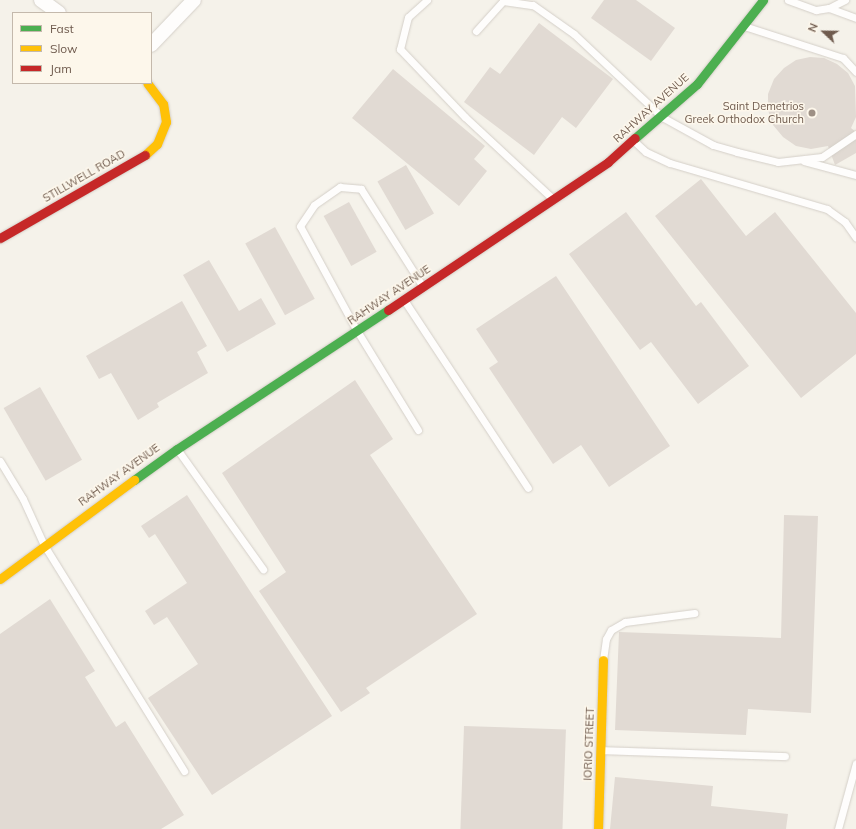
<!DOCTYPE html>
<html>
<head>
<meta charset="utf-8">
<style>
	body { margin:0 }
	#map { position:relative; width:856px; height:829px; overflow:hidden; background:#f5f2ea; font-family:Mulish,sans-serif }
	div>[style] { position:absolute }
	.building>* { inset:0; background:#e1dad3; transform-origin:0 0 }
	.roads { filter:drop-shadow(0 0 1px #d4cfc8) drop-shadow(0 0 1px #d4cfc8) }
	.lane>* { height:7px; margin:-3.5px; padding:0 3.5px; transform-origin:3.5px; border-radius:3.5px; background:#fefdfc }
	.street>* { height:14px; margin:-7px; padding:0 7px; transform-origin:7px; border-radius:7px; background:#fefdfc }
	.fast>* { height:9px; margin:-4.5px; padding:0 4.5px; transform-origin:4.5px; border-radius:4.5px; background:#4caf50 }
	.slow>* { height:9px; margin:-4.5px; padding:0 4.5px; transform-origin:4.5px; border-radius:4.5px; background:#ffc107 }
	.jam>* { height:9px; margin:-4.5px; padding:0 4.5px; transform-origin:4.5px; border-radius:4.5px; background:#c62828 }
	.dots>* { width:11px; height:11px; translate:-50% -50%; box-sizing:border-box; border:2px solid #fdf7eb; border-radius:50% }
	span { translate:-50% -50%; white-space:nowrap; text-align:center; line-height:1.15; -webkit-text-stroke:3px #fdf7eb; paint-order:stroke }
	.poi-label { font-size:11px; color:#6f5b4e }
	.right { translate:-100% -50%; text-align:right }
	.street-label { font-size:11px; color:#6f5b4e }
	.legend { position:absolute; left:12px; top:12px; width:140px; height:72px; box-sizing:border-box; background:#fdf7eb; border:1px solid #c4b9ac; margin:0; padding:5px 7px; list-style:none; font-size:12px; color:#6f5b4e }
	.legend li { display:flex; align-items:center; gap:8px; height:20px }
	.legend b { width:20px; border:1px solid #c4b9ac }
	.north { position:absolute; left:804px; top:12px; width:40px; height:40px; -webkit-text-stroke:3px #fdf7eb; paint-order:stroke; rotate:292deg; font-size:11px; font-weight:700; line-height:16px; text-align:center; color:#6f5b4e }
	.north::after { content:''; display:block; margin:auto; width:14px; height:18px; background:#6f5b4e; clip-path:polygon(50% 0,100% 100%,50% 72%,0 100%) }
</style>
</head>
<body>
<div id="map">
	<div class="building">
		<i style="clip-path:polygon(604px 0,636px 0,675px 28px,651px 61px,591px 18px)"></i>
		<i style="clip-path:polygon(539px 23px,613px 79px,576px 128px,562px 117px,534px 155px,464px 102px,490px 67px,500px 74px)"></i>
		<i style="clip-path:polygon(810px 57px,824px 58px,837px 64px,848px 73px,855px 86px,856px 117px,851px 128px,856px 132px,856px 153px,835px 165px,828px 146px,811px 149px,796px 146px,783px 137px,773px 125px,768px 110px,768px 94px,774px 79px,784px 68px,796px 60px)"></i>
		<i style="clip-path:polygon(393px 69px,485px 146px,474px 159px,487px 171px,459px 206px,352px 118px)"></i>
		<i style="left:406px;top:165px;width:56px;height:33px;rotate:60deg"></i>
		<i style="clip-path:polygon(701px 179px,746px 236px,775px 212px,856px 313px,856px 354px,801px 398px,655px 216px)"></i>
		<i style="left:349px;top:202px;width:57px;height:29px;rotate:61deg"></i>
		<i style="clip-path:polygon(626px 212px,696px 306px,701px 302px,749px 366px,698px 404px,651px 342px,640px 350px,569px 254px)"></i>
		<i style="left:275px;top:227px;width:82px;height:34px;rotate:61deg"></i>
		<i style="clip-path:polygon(209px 260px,239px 311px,261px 298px,276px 324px,227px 352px,183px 275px)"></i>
		<i style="clip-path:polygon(556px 276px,670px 446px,609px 487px,581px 445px,553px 464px,489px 368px,498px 362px,476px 329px)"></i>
		<i style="clip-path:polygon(182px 301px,207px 346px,197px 352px,208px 373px,157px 403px,159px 407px,138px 420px,111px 373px,99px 379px,86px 356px)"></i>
		<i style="clip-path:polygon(355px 380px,393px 439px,370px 455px,477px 614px,366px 688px,370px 693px,341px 712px,259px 591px,286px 572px,222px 473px)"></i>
		<i style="left:40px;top:387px;width:84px;height:42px;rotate:60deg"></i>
		<i style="clip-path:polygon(187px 495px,332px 716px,212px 795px,148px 698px,198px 664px,167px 617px,154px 625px,145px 611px,187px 583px,155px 534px,149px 538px,141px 526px)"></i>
		<i style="clip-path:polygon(784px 515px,818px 516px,811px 713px,748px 709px,746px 735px,615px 730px,619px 632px,781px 638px)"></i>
		<i style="clip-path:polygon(50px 599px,95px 671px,85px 677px,116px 727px,125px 721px,184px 815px,161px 829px,0 829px,0 634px)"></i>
		<i style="left:464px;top:726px;width:102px;height:103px;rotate:2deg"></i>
		<i style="clip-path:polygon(615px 777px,713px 786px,711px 806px,788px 814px,786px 829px,610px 829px)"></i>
	</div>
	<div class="roads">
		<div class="lane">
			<i style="left:427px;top:0;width:25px;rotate:138deg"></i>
			<i style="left:408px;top:17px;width:33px;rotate:104deg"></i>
			<i style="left:400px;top:49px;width:94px;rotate:46.3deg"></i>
			<i style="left:465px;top:117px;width:119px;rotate:43deg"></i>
			<i style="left:788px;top:0;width:30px;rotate:20deg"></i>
			<i style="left:816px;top:10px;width:13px;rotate:-9deg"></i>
			<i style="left:829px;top:8px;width:18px;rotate:-27deg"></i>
			<i style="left:829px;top:8px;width:29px;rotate:20deg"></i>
			<i style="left:744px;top:26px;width:104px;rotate:17.9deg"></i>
			<i style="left:843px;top:58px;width:19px;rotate:47deg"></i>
			<i style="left:476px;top:31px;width:40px;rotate:-48deg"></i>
			<i style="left:503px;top:1px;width:30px;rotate:8deg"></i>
			<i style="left:533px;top:5px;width:50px;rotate:35.3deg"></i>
			<i style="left:574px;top:34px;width:121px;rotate:43.3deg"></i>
			<i style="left:662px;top:117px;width:58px;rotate:28.8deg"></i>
			<i style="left:713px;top:145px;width:25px;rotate:16deg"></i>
			<i style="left:737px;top:152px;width:42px;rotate:13.7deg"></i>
			<i style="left:778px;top:162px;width:44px;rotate:-6.5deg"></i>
			<i style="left:822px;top:157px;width:41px;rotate:-34.1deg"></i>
			<i style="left:634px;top:141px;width:16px;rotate:43deg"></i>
			<i style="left:646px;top:152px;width:26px;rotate:25deg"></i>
			<i style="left:670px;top:163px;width:164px;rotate:16.3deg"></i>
			<i style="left:827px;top:209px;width:22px;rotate:36deg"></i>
			<i style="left:845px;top:222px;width:19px;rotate:55deg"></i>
			<i style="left:804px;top:161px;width:54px;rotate:15.1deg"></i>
			<i style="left:404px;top:300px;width:225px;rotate:56.6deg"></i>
			<i style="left:418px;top:430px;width:116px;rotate:-121.6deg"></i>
			<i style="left:357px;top:331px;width:119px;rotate:-118.5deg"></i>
			<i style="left:300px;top:226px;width:25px;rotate:-56deg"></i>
			<i style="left:314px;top:205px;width:32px;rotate:-35deg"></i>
			<i style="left:340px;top:187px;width:21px;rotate:5deg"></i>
			<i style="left:361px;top:189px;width:114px;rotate:57.6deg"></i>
			<i style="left:177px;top:449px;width:148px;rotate:54.4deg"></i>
			<i style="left:0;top:461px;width:44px;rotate:58.8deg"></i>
			<i style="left:23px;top:499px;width:51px;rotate:65.5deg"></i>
			<i style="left:44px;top:545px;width:266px;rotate:58.2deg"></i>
			<i style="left:603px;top:660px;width:21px;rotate:-82deg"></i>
			<i style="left:606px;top:639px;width:10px;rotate:-61deg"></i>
			<i style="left:611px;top:630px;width:16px;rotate:-30deg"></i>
			<i style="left:625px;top:622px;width:70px;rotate:-7.4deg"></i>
			<i style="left:601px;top:750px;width:184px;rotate:1.9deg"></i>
			<i style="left:838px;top:829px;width:68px;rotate:-74.7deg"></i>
		</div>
		<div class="street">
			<i style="left:41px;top:0;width:22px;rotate:36deg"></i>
			<i style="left:151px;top:45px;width:62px;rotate:-46.3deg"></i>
		</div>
		<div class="fast">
			<i style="left:635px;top:138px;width:82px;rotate:-41.1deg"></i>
			<i style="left:697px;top:84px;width:107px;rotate:-51.8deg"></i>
			<i style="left:134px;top:480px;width:53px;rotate:-35.8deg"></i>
			<i style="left:177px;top:449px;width:253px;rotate:-33.4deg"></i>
		</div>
		<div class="slow">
			<i style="left:145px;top:155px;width:16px;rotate:-43deg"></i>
			<i style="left:157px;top:144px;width:24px;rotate:-68deg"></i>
			<i style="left:166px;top:122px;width:18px;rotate:-99deg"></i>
			<i style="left:163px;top:104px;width:26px;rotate:-127deg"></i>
			<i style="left:0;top:579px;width:167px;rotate:-36.5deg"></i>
			<i style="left:598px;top:829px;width:169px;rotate:-88.3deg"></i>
		</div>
		<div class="jam">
			<i style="left:0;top:238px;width:167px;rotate:-29.8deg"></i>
			<i style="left:388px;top:310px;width:265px;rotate:-33.9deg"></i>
			<i style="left:608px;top:162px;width:36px;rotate:-42deg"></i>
		</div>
	</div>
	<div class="dots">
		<i style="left:812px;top:113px;background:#9e9085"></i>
	</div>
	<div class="poi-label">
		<span class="right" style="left:804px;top:113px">Saint Demetrios<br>Greek Orthodox Church</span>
	</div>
	<div class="street-label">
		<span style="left:651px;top:108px;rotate:-42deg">RAHWAY AVENUE</span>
		<span style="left:84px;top:176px;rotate:-30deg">STILLWELL ROAD</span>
		<span style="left:389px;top:295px;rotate:-34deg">RAHWAY AVENUE</span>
		<span style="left:119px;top:475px;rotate:-36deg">RAHWAY AVENUE</span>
		<span style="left:589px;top:744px;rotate:-88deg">IORIO STREET</span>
	</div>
	<ul class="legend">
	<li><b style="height:5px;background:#4caf50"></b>Fast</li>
	<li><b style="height:5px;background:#ffc107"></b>Slow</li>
	<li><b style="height:5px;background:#c62828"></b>Jam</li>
	</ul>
	<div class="north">N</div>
</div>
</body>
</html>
